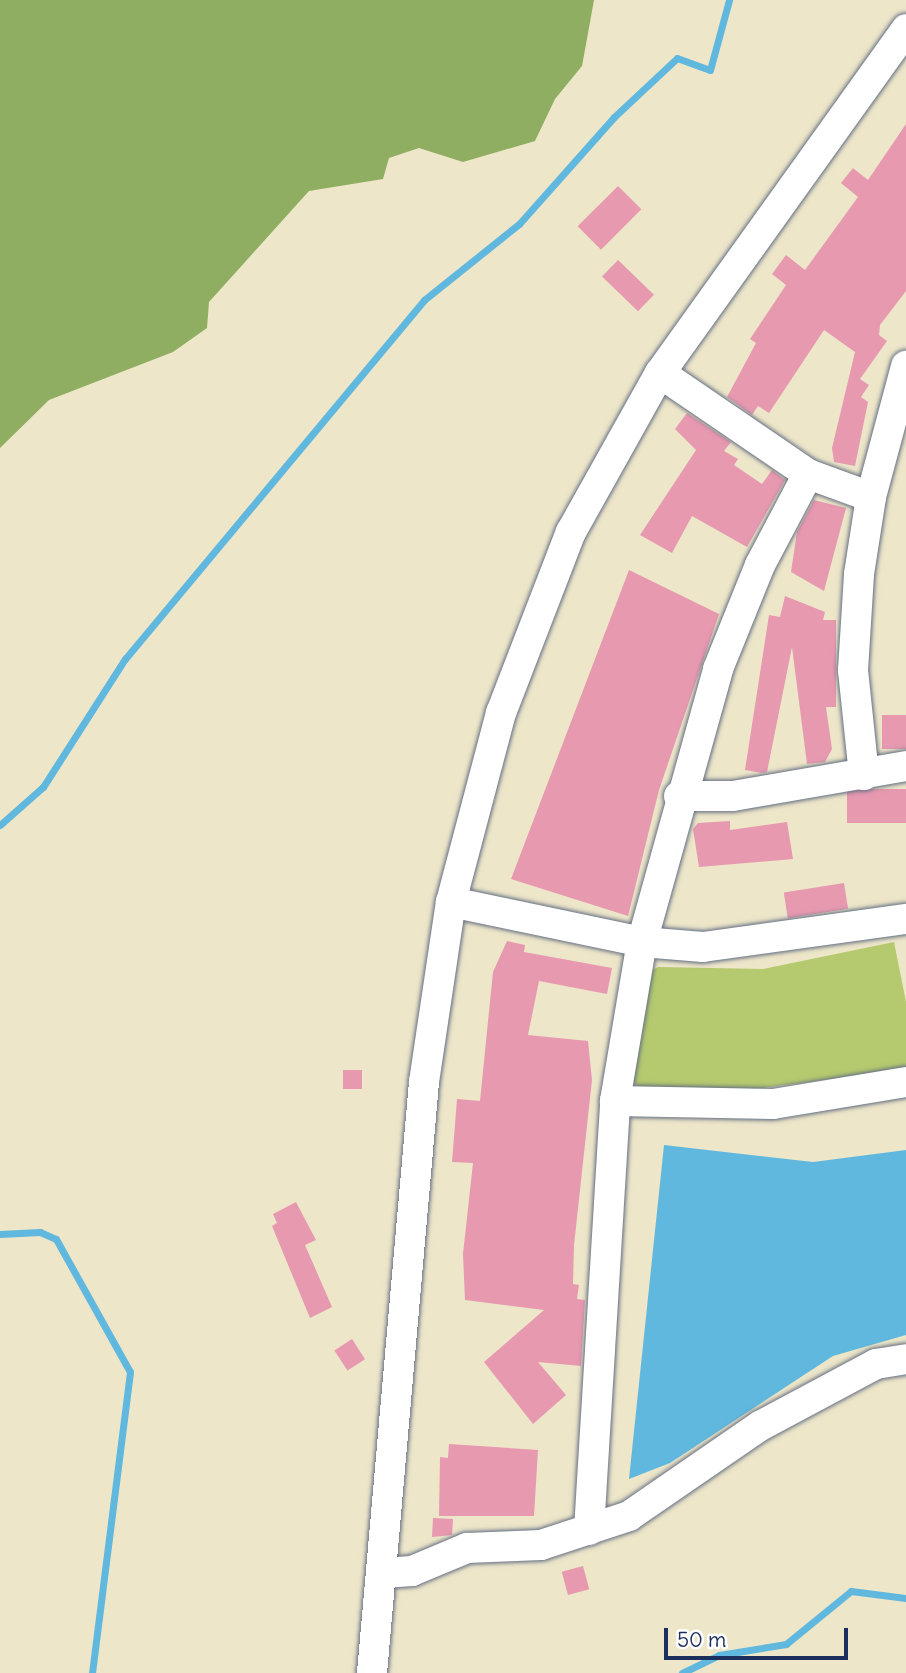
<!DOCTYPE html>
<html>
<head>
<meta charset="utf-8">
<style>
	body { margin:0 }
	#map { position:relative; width:906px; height:1673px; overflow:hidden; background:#ede6c9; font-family:Delius,sans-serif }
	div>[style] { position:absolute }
	.green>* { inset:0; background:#b5ca6e }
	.forest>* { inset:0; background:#90ae61 }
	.water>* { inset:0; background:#61b8de }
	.stream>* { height:7px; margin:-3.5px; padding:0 3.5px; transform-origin:3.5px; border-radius:3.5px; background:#61b8de }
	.building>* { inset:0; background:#e799b0; transform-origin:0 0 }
	.roads { filter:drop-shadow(0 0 2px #646f83) drop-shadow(0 0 2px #646f83) }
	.minor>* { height:30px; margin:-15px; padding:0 15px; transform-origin:15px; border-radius:15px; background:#fff }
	span { translate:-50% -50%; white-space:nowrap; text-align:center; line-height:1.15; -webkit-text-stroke:5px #fff; paint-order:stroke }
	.scale { position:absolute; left:664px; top:1628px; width:184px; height:32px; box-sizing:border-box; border:4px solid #1b2f5e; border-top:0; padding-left:9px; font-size:21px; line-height:24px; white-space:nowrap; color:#1b2f5e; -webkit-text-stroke:5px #fff; paint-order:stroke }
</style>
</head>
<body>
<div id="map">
	<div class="green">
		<i style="clip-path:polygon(894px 942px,906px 1002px,906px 1069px,732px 1092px,639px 1088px,632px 1079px,648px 973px,658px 967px,763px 969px)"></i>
	</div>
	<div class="forest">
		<i style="clip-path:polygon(0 0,594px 0,582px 66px,555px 99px,535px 141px,463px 162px,419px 148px,389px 158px,383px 179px,309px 191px,209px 302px,207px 328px,173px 352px,49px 400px,0 448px)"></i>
	</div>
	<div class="water">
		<i style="clip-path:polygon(664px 1145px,813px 1162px,906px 1150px,906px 1335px,833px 1356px,670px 1463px,629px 1479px)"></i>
	</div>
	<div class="stream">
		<i style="left:0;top:825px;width:57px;rotate:-41.5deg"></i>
		<i style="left:43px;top:787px;width:152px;rotate:-57.4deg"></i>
		<i style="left:125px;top:659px;width:467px;rotate:-50.2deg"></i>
		<i style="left:424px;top:300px;width:122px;rotate:-38.7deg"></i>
		<i style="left:519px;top:224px;width:143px;rotate:-48.4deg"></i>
		<i style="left:614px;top:117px;width:86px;rotate:-43.1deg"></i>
		<i style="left:677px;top:58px;width:35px;rotate:20deg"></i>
		<i style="left:710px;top:70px;width:73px;rotate:-74.8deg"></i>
		<i style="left:0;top:1234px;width:40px;rotate:-2.9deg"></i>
		<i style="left:40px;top:1232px;width:17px;rotate:24deg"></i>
		<i style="left:56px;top:1239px;width:152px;rotate:60.9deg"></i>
		<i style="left:130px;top:1372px;width:303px;rotate:97.2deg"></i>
		<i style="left:682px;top:1673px;width:41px;rotate:-25.9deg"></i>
		<i style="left:719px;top:1655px;width:68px;rotate:-9.3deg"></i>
		<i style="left:786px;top:1644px;width:84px;rotate:-39.2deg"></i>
		<i style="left:851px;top:1591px;width:55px;rotate:7.3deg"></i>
	</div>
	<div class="building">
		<i style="clip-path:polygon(906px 124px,906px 291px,880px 325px,879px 335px,887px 341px,860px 379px,869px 385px,861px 397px,868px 402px,855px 466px,834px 462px,832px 448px,855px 352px,824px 330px,769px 413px,758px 406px,752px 415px,727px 397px,756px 343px,750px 339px,786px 285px,772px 274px,786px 255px,805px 270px,858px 197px,841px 183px,853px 168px,868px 180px)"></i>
		<i style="left:618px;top:186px;width:33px;height:57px;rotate:45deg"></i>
		<i style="left:618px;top:260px;width:50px;height:23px;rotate:44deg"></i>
		<i style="clip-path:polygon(687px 413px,731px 442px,724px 451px,738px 459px,734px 465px,762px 484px,772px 470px,785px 480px,747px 547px,692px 516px,672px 553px,640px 535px,696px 450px,675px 429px)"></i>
		<i style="clip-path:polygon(814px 500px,846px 508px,824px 591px,791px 572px,797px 532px)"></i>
		<i style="clip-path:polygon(629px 570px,719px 614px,659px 790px,628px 916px,511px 879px)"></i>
		<i style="clip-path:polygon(785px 596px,825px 612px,823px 620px,836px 620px,836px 707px,826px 707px,832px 749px,825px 762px,807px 764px,792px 647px,767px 772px,762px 773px,745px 770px,769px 615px,780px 617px)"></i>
		<i style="left:882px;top:715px;width:24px;height:34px"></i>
		<i style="left:906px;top:789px;width:34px;height:59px;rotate:90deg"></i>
		<i style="clip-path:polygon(730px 821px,730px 830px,787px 822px,793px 859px,699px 867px,693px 829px,698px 823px)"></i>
		<i style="left:844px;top:883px;width:26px;height:61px;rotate:81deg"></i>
		<i style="clip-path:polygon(507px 941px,525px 945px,524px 952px,612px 968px,607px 994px,539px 981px,528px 1035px,588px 1041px,592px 1080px,574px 1245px,573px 1284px,579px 1285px,577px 1299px,585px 1300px,581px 1366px,538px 1362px,566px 1395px,533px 1424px,484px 1362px,544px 1310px,465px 1300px,463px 1254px,473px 1163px,452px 1162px,457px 1099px,480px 1101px,493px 972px)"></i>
		<i style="left:343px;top:1070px;width:19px;height:19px"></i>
		<i style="clip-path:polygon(296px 1202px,316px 1240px,305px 1245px,332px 1307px,310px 1318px,272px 1226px,277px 1223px,273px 1214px)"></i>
		<i style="left:352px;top:1339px;width:24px;height:21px;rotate:57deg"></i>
		<i style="clip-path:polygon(449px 1444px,538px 1450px,534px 1516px,439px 1516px,440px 1457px,448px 1458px)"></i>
		<i style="clip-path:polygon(433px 1518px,453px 1519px,452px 1535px,432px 1537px)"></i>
		<i style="left:583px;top:1566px;width:24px;height:22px;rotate:75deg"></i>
	</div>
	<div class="roads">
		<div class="minor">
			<i style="left:660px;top:373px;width:179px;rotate:34.3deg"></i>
			<i style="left:808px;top:474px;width:67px;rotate:20.1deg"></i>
			<i style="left:864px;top:775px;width:106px;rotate:-96deg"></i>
			<i style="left:853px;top:670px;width:96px;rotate:-86.4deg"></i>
			<i style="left:859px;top:574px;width:78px;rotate:-81.1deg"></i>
			<i style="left:871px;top:497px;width:136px;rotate:-75deg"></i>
			<i style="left:679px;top:796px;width:54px"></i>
			<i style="left:733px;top:796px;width:176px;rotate:-9.8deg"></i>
			<i style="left:451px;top:902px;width:195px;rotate:11.8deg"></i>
			<i style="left:642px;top:942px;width:61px;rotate:4.7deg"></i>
			<i style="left:703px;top:947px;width:205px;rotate:-7.9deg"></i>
			<i style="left:615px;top:1101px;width:158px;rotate:1.1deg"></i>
			<i style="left:773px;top:1104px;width:135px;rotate:-9.4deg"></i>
			<i style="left:589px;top:1530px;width:430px;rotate:-86.5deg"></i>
			<i style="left:615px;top:1101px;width:161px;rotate:-80.4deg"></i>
			<i style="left:642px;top:942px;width:283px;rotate:-74.4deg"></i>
			<i style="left:718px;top:669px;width:112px;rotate:-68deg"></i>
			<i style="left:760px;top:565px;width:103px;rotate:-62.2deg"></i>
			<i style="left:384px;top:1573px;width:28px;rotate:-4deg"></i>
			<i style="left:412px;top:1571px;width:60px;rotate:-22.7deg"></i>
			<i style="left:467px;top:1548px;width:74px;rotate:-2.3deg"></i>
			<i style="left:541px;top:1545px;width:93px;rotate:-18.2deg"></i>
			<i style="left:629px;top:1516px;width:159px;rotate:-34.5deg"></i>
			<i style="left:760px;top:1426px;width:132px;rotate:-28.1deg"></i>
			<i style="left:876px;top:1364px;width:30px;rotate:-9deg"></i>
			<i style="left:372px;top:1673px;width:593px;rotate:-84.97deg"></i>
			<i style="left:424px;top:1082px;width:182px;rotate:-81.5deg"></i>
			<i style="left:451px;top:902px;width:196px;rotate:-75.2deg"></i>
			<i style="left:501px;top:713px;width:194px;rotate:-68.9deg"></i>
			<i style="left:571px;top:532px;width:182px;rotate:-60.8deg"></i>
			<i style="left:660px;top:373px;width:423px;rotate:-54.4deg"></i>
		</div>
	</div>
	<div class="scale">50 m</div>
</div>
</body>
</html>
